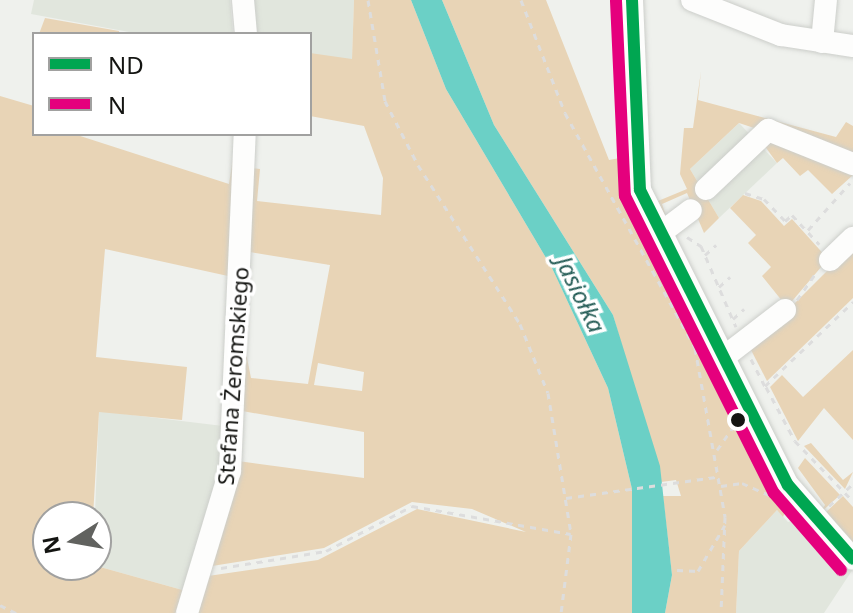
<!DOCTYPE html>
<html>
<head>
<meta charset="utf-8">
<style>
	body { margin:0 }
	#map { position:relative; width:853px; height:613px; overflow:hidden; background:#eff1ed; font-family:"Noto Sans",sans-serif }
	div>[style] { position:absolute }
	.built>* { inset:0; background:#e1e6dd }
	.green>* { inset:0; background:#e8d4b6 }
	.water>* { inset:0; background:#6bd0c6 }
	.path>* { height:3px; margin-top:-1.5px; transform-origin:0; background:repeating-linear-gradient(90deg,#ddd 0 6px,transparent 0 12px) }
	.roads { filter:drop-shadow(0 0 2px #ccceca) drop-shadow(0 0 2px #ccceca) }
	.minor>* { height:22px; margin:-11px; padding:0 11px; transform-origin:11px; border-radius:11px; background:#fdfdfc }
	.bus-1>* { height:12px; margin:-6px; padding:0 6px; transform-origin:6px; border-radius:6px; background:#00a651 }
	.bus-2>* { height:12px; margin:-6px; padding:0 6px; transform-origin:6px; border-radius:6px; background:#e5007d }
	.dots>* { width:22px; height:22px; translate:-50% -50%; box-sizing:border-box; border:4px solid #fff; border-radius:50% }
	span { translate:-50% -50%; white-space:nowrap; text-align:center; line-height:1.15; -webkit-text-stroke:7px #fff; paint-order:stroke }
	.street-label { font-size:22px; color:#141512 }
	.water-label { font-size:24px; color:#285f59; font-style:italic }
	.legend { position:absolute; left:32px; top:32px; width:280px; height:104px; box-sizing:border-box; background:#fff; border:2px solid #a1a1a0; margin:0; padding:10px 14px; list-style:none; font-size:24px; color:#141512 }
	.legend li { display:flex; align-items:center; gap:16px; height:40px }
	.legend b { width:40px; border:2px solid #a1a1a0 }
	.north { position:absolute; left:32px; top:501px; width:80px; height:80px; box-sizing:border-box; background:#fff; border:2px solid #a1a1a0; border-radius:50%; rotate:259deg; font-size:22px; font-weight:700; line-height:32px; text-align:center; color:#141512 }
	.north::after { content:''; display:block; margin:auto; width:28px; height:36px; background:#61625f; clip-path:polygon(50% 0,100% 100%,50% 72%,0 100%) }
</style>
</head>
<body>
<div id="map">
	<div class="built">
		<i style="clip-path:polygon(34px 0,230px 0,233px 34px,140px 34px,31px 14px)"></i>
		<i style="clip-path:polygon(251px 0,354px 0,352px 60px,310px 54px,310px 34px,253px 34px)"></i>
		<i style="clip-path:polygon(739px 123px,777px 163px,719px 218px,690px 169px)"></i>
		<i style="clip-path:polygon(99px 411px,223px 426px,226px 445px,186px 591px,93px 565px)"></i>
		<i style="clip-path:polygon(777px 510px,788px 522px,802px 518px,853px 569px,824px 613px,736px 613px,739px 551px)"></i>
	</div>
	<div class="green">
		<i style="clip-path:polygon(evenodd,354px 0,411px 0,446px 89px,552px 268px,608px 388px,632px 489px,632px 613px,195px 613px,208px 576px,318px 560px,417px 509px,526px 532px,472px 509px,412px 502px,324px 548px,212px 566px,238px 461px,364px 478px,364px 432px,242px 411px,246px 353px,251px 378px,308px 384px,330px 265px,249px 252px,252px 168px,260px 169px,257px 201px,381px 215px,383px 178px,364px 126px,310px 116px,310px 53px,352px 59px,354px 0,318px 363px,364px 372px,362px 391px,314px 385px,318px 363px)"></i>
		<i style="clip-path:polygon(442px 0,546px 0,609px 160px,625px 157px,631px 192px,730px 405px,756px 443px,749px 447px,756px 461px,768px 458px,757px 464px,769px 489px,780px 484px,790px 501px,783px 517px,777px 510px,739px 551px,736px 613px,665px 613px,672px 575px,663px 496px,681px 496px,676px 480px,661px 482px,613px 315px,494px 125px)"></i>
		<i style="clip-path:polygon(45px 18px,119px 31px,119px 34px,39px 34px)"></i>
		<i style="clip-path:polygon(701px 71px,698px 100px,836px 137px,846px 122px,853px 126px,853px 161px,739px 123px,690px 169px,719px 218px,704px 233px,687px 193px,662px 204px,668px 222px,658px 201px,687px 189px,680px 174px,684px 128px,693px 128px)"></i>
		<i style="clip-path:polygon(0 96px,34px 106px,34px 134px,74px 134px,229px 184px,236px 139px,228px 276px,105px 249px,96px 357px,187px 367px,182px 420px,99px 412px,93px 517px,48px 517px,48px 565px,93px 565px,186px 591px,177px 613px,0 613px)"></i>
		<i style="clip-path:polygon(759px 138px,853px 170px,853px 175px,832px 194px,808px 170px,800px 176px,783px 158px,777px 163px)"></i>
		<i style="clip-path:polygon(743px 195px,761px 201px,784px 226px,792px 219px,828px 259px,787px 307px,762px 276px,771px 267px,748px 243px,756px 235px,730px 208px)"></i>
		<i style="clip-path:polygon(853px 245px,853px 298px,767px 381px,750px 348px)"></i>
		<i style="clip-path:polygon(853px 350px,853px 440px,824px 408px,798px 441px,770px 387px,782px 375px,803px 397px)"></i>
		<i style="clip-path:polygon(811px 443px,843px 480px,853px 472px,845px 489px,804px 446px)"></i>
		<i style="clip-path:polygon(805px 458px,840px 495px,818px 515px,825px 505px,798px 468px)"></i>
		<i style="clip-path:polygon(843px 496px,853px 507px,853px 551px,821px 517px)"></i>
	</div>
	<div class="water">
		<i style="clip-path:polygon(411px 0,442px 0,494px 125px,613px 315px,660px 466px,672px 575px,665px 613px,632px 613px,632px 489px,608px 388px,552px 268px,446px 89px)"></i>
	</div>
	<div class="path">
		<i style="left:368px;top:0;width:102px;rotate:80.4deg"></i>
		<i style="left:385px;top:101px;width:72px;rotate:62.7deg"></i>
		<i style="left:418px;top:165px;width:189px;rotate:57.3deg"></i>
		<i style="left:520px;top:324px;width:74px;rotate:67.9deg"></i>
		<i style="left:548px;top:393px;width:143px;rotate:80.7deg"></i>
		<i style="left:571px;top:534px;width:80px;rotate:97.2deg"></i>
		<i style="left:521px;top:0;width:121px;rotate:68.7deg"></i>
		<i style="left:565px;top:113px;width:269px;rotate:61deg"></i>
		<i style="left:695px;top:348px;width:172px;rotate:79.9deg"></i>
		<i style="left:725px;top:517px;width:96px;rotate:92.4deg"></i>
		<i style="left:745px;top:193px;width:20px;rotate:18deg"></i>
		<i style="left:764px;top:199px;width:30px;rotate:46deg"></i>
		<i style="left:785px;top:221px;width:9px;rotate:-41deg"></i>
		<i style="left:792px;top:215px;width:40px;rotate:47deg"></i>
		<i style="left:808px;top:230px;width:63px;rotate:-48.2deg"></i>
		<i style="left:687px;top:237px;width:17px;rotate:33deg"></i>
		<i style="left:701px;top:246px;width:88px;rotate:66.6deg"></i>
		<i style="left:705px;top:255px;width:15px;rotate:-42deg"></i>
		<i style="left:719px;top:287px;width:15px;rotate:-42deg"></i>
		<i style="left:797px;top:300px;width:33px;rotate:-55deg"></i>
		<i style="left:733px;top:319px;width:15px;rotate:-42deg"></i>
		<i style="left:751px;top:359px;width:30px;rotate:63deg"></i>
		<i style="left:765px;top:386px;width:122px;rotate:-43.7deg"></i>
		<i style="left:766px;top:387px;width:61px;rotate:61.8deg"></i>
		<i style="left:795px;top:441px;width:83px;rotate:46deg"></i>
		<i style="left:717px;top:450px;width:35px;rotate:-55deg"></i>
		<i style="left:721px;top:486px;width:21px;rotate:-8deg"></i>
		<i style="left:742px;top:483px;width:35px;rotate:24deg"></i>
		<i style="left:566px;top:498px;width:151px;rotate:-8deg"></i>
		<i style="left:829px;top:506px;width:33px;rotate:-43deg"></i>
		<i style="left:221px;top:568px;width:106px;rotate:-9.2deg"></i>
		<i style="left:326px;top:551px;width:97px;rotate:-27.6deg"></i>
		<i style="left:412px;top:506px;width:161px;rotate:10deg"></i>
		<i style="left:677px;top:570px;width:21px;rotate:3deg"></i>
		<i style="left:698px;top:571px;width:53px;rotate:-59.6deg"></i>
		<i style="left:0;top:605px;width:18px;rotate:27deg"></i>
	</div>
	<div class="roads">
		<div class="minor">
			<i style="left:243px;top:0;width:34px;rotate:85deg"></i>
			<i style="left:632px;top:0;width:190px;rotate:87.6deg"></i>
			<i style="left:640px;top:190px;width:330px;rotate:63.4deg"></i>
			<i style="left:788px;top:485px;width:98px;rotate:48.7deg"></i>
			<i style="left:692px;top:0;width:96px;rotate:21.5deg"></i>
			<i style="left:781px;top:35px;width:73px;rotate:8.7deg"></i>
			<i style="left:822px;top:42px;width:42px;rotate:-84.6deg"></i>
			<i style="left:706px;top:189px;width:86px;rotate:-43.6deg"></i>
			<i style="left:768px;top:130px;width:92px;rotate:21.8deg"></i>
			<i style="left:662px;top:232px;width:36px;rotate:-37deg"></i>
			<i style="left:830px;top:260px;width:32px;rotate:-44deg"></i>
			<i style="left:724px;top:357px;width:77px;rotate:-37.6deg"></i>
			<i style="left:187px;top:613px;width:148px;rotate:-73.2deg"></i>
			<i style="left:230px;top:471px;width:337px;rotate:-87.5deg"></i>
		</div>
	</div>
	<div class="bus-1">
		<i style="left:632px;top:0;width:190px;rotate:87.6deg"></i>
		<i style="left:640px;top:190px;width:330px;rotate:63.4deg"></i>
		<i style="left:788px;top:485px;width:98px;rotate:48.7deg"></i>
	</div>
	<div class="bus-2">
		<i style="left:616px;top:1px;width:195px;rotate:87.4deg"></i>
		<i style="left:625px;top:196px;width:332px;rotate:63.4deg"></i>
		<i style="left:774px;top:493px;width:102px;rotate:49deg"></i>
	</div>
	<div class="dots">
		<i style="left:738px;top:420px;background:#141512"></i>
	</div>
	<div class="street-label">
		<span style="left:233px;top:376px;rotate:-86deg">Stefana Żeromskiego</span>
	</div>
	<div class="water-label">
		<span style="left:581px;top:294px;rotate:64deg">Jasiołka</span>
	</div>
	<ul class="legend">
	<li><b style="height:10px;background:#00a651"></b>ND</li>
	<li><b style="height:10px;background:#e5007d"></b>N</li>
	</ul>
	<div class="north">N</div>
</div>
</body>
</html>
